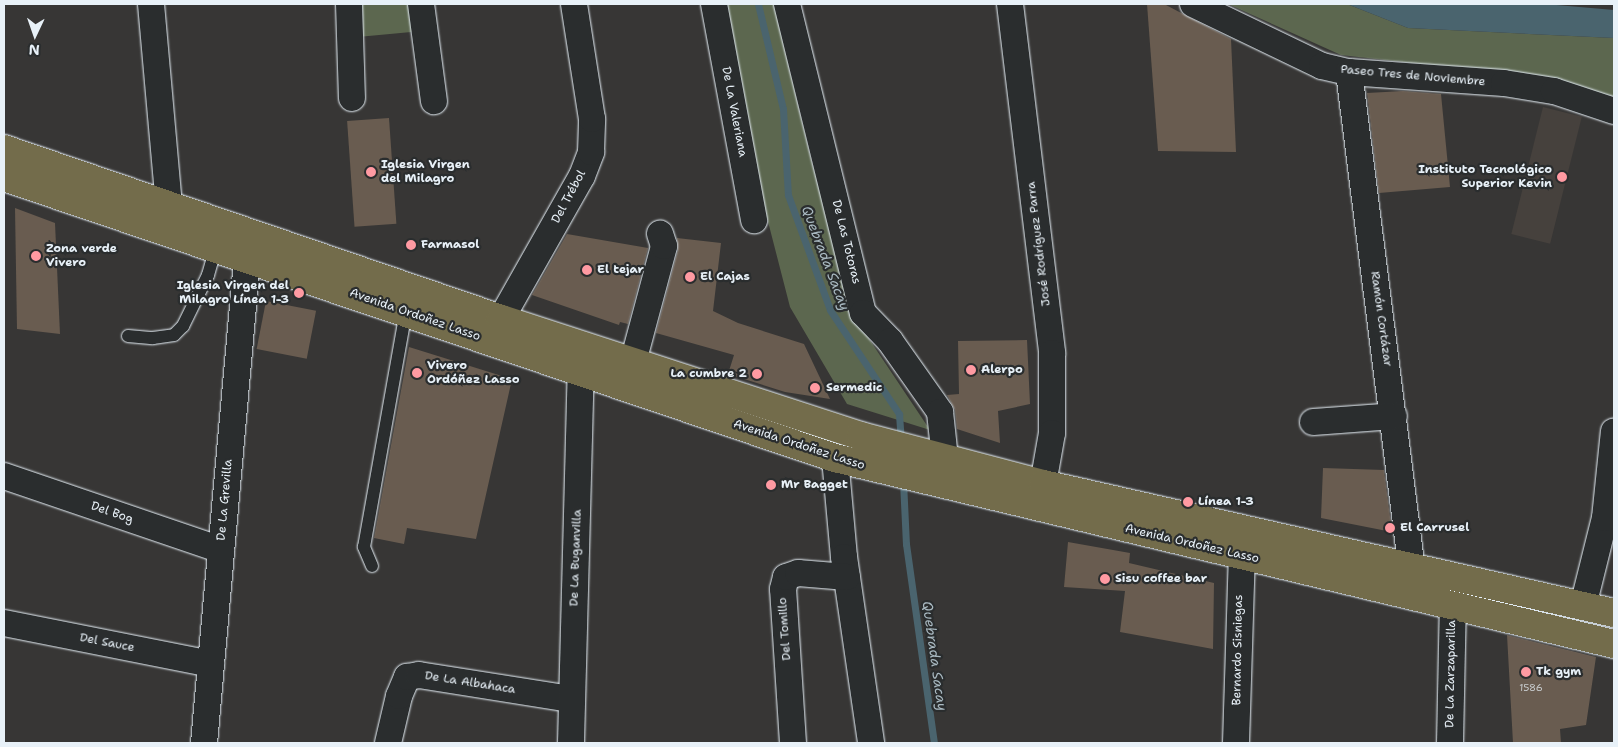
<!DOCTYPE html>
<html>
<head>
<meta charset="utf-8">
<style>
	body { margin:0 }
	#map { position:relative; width:1618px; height:747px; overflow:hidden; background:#373635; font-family:"Shantell Sans",sans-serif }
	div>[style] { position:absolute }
	.built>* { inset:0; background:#46413d; transform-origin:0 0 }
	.green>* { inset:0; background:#5c674f }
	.water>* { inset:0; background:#4a646e }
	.stream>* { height:7px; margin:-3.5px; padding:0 3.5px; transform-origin:3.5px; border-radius:3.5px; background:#4a646e }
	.building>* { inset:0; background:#695c50; transform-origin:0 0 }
	.roads { filter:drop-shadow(0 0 1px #e8f1f8) drop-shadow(0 0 1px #e8f1f8) }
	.service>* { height:12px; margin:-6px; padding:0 6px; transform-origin:6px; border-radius:6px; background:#2a2d2e }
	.minor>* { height:26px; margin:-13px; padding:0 13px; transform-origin:13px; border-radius:13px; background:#2a2d2e }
	.primary>* { height:28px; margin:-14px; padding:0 14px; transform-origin:14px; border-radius:14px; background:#736c4b }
	.dots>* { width:14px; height:14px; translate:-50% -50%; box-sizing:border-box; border:2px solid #2a2d2e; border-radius:50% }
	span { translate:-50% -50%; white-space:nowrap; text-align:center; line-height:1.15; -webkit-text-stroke:4.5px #2a2d2e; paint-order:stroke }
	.number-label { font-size:10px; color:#c8ccce }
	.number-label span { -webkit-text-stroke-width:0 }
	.street-label { font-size:12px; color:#e8f1f8 }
	.poi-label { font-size:12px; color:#e8f1f8; font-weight:700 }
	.left { translate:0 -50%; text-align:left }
	.right { translate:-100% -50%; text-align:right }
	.water-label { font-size:14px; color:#a9b9c1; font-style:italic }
	.frame { position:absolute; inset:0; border:5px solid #e8f1f8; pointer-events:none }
	.north { position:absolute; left:10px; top:10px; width:50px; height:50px; -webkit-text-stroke:4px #2a2d2e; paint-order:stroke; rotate:183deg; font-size:14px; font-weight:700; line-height:20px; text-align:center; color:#e8f1f8 }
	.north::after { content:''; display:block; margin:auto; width:18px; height:22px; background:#e8f1f8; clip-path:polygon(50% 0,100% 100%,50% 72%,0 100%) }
</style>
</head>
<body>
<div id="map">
	<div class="built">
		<i style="left:1543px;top:107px;width:40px;height:131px;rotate:14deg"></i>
	</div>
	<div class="green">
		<i style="clip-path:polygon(343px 4px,418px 4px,422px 31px,347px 38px)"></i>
		<i style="clip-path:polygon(726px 4px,774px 4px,810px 155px,855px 318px,930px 430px,847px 404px,790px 307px,764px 206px)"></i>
		<i style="clip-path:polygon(1228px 4px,1347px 4px,1408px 28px,1614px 38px,1614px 97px,1553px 79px,1341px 55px)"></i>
	</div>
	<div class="water">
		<i style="clip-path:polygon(1347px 4px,1545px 4px,1614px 10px,1614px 38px,1408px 28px)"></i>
	</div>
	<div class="stream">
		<i style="left:758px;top:4px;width:108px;rotate:76.6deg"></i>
		<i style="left:783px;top:109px;width:86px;rotate:86.7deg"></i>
		<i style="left:788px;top:195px;width:122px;rotate:69.9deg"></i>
		<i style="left:830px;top:310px;width:125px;rotate:56.4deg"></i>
		<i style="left:899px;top:414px;width:26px;rotate:86deg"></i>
		<i style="left:903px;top:481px;width:63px;rotate:87.3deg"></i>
		<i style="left:906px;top:544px;width:201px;rotate:82deg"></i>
	</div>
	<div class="building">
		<i style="clip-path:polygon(1147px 4px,1164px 4px,1231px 39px,1236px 152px,1158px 151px)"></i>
		<i style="clip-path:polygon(1403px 91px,1441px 94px,1450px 187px,1379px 193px,1367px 93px)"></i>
		<i style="left:389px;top:118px;width:106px;height:42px;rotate:86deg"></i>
		<i style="clip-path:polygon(15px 208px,55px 223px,60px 334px,17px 329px)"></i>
		<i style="clip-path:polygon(567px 234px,648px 248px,628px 324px,620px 322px,619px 325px,532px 295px)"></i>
		<i style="clip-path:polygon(677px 238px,721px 243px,713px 311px,738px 323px,804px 344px,830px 399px,785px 392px,728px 374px,734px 355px,656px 333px,678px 250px)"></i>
		<i style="left:266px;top:301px;width:51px;height:49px;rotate:11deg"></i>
		<i style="clip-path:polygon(1027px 340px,1030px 404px,998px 411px,1000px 443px,957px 429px,955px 410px,947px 395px,959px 394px,958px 341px)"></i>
		<i style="clip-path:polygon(409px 347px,512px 379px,476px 539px,407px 528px,404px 544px,374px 538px)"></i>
		<i style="clip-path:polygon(1323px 468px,1384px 470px,1392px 532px,1321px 518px)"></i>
		<i style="clip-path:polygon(1068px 542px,1130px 553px,1129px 563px,1214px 583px,1213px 649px,1120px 632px,1125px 591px,1064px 587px)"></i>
		<i style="clip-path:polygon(1507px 635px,1596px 657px,1586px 725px,1560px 729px,1561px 743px,1513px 743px)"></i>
	</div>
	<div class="roads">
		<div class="service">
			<i style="left:128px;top:336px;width:25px;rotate:5deg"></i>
			<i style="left:153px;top:338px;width:21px;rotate:-8deg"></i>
			<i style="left:174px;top:335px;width:13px;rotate:-45deg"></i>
			<i style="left:183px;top:326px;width:57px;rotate:-63.9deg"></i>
			<i style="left:208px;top:275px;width:29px;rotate:-74deg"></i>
			<i style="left:372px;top:566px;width:21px;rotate:-113deg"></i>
			<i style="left:364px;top:547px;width:239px;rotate:-79.9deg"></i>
		</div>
		<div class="minor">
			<i style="left:151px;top:4px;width:203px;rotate:84.9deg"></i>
			<i style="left:349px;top:4px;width:94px;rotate:88.2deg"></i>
			<i style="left:421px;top:4px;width:98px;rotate:82.4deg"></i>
			<i style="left:714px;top:4px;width:220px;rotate:79.5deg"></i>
			<i style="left:787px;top:4px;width:318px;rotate:76.2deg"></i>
			<i style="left:863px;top:313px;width:39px;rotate:46deg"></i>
			<i style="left:890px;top:341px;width:87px;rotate:54.8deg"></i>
			<i style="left:940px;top:412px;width:47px;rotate:83.9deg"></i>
			<i style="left:1010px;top:4px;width:352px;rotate:83.1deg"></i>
			<i style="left:1052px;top:353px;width:80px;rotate:90deg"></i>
			<i style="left:1052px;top:433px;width:52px;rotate:100deg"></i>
			<i style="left:1193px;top:4px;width:143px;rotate:25.7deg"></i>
			<i style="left:1322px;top:66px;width:28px;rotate:13deg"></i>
			<i style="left:1349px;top:72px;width:155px;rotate:4.1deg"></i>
			<i style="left:1504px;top:83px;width:51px;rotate:9.1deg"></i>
			<i style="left:1554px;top:91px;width:63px;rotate:18.4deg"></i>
			<i style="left:1349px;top:72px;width:498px;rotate:82.8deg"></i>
			<i style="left:501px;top:319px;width:164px;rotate:-60.5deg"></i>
			<i style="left:582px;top:176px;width:26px;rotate:-69deg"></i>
			<i style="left:591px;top:152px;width:33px;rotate:-88deg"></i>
			<i style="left:592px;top:119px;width:116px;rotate:-98.9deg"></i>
			<i style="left:633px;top:362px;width:120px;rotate:-75deg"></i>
			<i style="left:664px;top:246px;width:13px;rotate:-108deg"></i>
			<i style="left:1313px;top:422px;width:81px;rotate:-4.2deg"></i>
			<i style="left:835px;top:458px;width:99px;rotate:84.8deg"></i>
			<i style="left:844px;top:557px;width:188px;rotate:81.7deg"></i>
			<i style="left:4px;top:476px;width:229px;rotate:18.8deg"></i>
			<i style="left:1583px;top:606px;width:91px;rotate:-76deg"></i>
			<i style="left:1605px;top:518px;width:87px;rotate:-84.1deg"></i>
			<i style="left:4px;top:623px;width:211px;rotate:11.2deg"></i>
			<i style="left:204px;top:743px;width:488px;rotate:-84.9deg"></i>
			<i style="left:388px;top:743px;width:48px;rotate:-76.8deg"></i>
			<i style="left:399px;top:696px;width:21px;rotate:-67deg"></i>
			<i style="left:407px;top:677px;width:12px;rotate:-9deg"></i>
			<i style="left:419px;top:675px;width:154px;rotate:9deg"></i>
			<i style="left:571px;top:743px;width:370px;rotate:-88.5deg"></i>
			<i style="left:793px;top:743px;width:154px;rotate:-93.7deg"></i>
			<i style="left:783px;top:589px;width:12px;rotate:-76deg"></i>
			<i style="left:786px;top:577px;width:13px;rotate:-18deg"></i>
			<i style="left:798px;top:573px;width:49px;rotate:4.7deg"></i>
			<i style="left:1236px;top:743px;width:187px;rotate:-88.2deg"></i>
			<i style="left:1450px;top:743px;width:138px;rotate:-88.8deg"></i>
		</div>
		<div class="primary">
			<i style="left:4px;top:149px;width:525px;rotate:18.88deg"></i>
			<i style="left:501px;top:319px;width:379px;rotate:18deg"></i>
			<i style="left:861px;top:436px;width:188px;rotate:14.8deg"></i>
			<i style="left:1043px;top:484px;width:585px;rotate:12.73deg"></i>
			<i style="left:4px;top:177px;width:877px;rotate:18.68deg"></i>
			<i style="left:835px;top:458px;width:801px;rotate:13.43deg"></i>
		</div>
	</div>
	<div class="dots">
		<i style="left:371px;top:172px;background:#ff9aa2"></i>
		<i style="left:1562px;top:177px;background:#ff9aa2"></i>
		<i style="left:411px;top:245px;background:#ff9aa2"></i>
		<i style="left:36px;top:256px;background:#ff9aa2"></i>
		<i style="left:587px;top:270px;background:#ff9aa2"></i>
		<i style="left:690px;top:277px;background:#ff9aa2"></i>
		<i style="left:299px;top:293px;background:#ff9aa2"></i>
		<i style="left:971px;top:370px;background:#ff9aa2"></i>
		<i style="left:417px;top:373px;background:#ff9aa2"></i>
		<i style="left:757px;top:374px;background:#ff9aa2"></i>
		<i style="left:815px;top:388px;background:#ff9aa2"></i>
		<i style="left:771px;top:485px;background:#ff9aa2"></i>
		<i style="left:1188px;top:502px;background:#ff9aa2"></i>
		<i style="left:1390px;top:528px;background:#ff9aa2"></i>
		<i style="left:1105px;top:579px;background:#ff9aa2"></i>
		<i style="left:1526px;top:672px;background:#ff9aa2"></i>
	</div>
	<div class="number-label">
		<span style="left:1531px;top:688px">1586</span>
	</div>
	<div class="street-label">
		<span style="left:1413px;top:76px;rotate:5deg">Paseo Tres de Noviembre</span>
		<span style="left:734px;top:112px;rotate:79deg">De La Valeriana</span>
		<span style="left:569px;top:197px;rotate:-62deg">Del Trébol</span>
		<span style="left:846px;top:242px;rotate:76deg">De Las Totoras</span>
		<span style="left:1039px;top:244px;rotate:-97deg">José Rodríguez Parra</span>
		<span style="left:415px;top:315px;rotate:19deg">Avenida Ordoñez Lasso</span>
		<span style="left:1381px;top:319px;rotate:82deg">Ramón Cortázar</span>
		<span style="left:799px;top:445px;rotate:18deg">Avenida Ordoñez Lasso</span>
		<span style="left:225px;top:500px;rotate:-85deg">De La Grevilla</span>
		<span style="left:112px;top:513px;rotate:19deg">Del Bog</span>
		<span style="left:1192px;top:544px;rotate:13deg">Avenida Ordoñez Lasso</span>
		<span style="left:576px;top:558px;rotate:-88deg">De La Buganvilla</span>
		<span style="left:785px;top:629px;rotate:-94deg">Del Tomillo</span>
		<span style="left:107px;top:643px;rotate:11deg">Del Sauce</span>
		<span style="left:1238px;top:650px;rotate:-89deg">Bernardo Sisniegas</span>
		<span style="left:1451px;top:674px;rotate:-89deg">De La Zarzaparilla</span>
		<span style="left:470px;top:683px;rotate:9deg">De La Albahaca</span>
	</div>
	<div class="poi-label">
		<span class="left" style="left:381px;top:172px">Iglesia Virgen<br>del Milagro</span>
		<span class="right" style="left:1552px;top:177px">Instituto Tecnológico<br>Superior Kevin</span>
		<span class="left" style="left:421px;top:245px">Farmasol</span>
		<span class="left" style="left:46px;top:256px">Zona verde<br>Vivero</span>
		<span class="left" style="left:597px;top:270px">El tejar</span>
		<span class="left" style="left:700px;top:277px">El Cajas</span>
		<span class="right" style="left:289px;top:293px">Iglesia Virgen del<br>Milagro Línea 1-3</span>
		<span class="left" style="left:427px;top:373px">Vivero<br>Ordóñez Lasso</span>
		<span class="left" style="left:981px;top:370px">Alerpo</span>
		<span class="right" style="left:747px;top:374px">La cumbre 2</span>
		<span class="left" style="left:826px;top:388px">Sermedic</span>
		<span class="left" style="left:781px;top:485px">Mr Bagget</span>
		<span class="left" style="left:1198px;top:502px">Línea 1-3</span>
		<span class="left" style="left:1400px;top:528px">El Carrusel</span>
		<span class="left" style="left:1115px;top:579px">Sisu coffee bar</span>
		<span class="left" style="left:1536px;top:672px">Tk gym</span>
	</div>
	<div class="water-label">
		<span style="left:826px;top:258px;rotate:69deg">Quebrada Sacay</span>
		<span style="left:935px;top:656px;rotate:82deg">Quebrada Sacay</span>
	</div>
	<div class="frame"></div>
	<div class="north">N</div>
</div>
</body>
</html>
